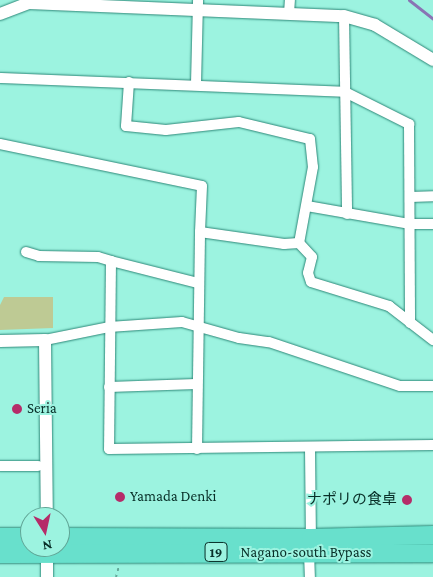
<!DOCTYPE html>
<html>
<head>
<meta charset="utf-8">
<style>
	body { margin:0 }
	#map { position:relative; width:433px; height:577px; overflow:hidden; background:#9cf3e0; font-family:"Crimson Pro","Noto Sans JP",serif }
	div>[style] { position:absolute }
	.green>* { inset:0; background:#beca94 }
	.stream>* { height:3px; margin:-1.5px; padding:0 1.5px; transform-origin:1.5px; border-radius:1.5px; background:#8974b4 }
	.path>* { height:2px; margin-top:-1px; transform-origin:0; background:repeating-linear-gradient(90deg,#63a899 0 2.5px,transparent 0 6.5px) }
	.roads { filter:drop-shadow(0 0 1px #2d8878) drop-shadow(0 0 1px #2d8878) }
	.minor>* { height:10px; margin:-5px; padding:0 5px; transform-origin:5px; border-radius:5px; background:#fff }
	.tertiary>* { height:12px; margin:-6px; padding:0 6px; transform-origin:6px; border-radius:6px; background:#fff }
	.trunk>* { height:18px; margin:-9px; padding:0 9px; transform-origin:9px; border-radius:9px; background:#68e0cc }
	.dots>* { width:14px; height:14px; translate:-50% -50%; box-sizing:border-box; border:2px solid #9cf3e0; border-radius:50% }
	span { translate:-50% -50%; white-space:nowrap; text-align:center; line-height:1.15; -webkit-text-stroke:4px #9cf3e0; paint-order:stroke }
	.shield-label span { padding:1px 4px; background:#9cf3e0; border:1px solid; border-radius:4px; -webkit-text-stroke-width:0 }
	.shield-label { font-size:14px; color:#082f28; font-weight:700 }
	.poi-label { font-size:15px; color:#082f28 }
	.left { translate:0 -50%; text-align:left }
	.right { translate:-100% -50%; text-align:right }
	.street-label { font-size:15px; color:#082f28 }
	.north { position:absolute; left:20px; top:507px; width:50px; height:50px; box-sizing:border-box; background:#9cf3e0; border:1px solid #61a596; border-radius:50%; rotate:170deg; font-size:14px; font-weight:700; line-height:20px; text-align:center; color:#082f28 }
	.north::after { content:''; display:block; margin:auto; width:18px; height:22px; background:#b52c69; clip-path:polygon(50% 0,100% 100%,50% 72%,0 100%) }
</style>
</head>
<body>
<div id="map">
	<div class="green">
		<i style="clip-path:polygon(4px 297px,53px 297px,53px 328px,0 330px,0 305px)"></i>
	</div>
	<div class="stream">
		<i style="left:409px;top:0;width:31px;rotate:38deg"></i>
	</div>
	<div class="path">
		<i style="left:116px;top:577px;width:11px;rotate:-75deg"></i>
	</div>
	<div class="roads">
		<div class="minor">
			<i style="left:289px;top:13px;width:13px;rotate:-86deg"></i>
			<i style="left:344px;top:16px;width:198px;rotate:89.1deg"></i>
			<i style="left:0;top:78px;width:345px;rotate:2.3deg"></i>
			<i style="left:345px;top:92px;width:72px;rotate:26.6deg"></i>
			<i style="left:409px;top:124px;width:199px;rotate:89.7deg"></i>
			<i style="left:129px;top:82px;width:44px;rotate:93.9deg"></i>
			<i style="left:126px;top:126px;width:40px;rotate:5.7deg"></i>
			<i style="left:166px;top:130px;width:73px;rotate:-6.3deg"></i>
			<i style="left:239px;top:122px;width:73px;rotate:13.5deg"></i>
			<i style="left:310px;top:139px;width:28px;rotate:84deg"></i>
			<i style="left:313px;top:167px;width:77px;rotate:100.4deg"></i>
			<i style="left:299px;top:243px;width:19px;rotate:47deg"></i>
			<i style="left:312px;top:257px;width:16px;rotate:104deg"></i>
			<i style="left:308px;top:273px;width:9px;rotate:72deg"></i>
			<i style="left:311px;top:282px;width:82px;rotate:17.1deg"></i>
			<i style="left:389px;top:306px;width:56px;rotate:37.7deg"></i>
			<i style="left:196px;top:84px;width:84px;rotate:-88.6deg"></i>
			<i style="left:0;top:144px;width:206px;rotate:11.7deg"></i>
			<i style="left:202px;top:186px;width:46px;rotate:92.5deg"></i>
			<i style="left:410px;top:197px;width:23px;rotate:-2deg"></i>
			<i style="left:307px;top:206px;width:105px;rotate:9.9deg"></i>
			<i style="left:410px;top:224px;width:23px"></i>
			<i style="left:26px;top:252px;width:14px;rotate:17deg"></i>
			<i style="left:39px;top:256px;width:59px;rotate:1deg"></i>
			<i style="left:98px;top:257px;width:14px;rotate:17deg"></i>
			<i style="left:111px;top:261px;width:188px;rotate:90.6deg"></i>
			<i style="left:109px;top:449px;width:324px;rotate:-0.7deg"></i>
			<i style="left:111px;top:261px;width:90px;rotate:14.2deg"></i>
			<i style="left:45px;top:340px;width:65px;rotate:-11.5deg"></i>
			<i style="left:109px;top:327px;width:73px;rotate:-3.9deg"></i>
			<i style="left:182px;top:322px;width:59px;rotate:15.7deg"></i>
			<i style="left:239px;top:338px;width:30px;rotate:8deg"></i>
			<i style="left:269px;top:342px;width:138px;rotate:18.6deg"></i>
			<i style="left:400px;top:386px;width:33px"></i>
			<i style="left:109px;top:387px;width:87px;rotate:-2deg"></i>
			<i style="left:310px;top:448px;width:90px;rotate:89.4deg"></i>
			<i style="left:197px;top:449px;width:217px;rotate:-89.2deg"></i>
			<i style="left:200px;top:232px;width:85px;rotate:8.1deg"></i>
			<i style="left:284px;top:244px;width:15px;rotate:-4deg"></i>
			<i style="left:0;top:466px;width:38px"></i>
			<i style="left:309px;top:552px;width:25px;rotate:88deg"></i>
		</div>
		<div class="tertiary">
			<i style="left:0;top:14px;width:31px;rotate:-21deg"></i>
			<i style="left:29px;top:3px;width:315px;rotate:2.4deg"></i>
			<i style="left:344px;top:16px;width:32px;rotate:16deg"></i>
			<i style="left:375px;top:25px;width:68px;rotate:31.1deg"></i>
			<i style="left:0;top:341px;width:45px;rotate:-1.3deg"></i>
			<i style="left:45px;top:340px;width:177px;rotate:89.4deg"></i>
			<i style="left:47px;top:547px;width:30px;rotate:90deg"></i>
		</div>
		<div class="trunk">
			<i style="left:0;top:537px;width:30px"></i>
			<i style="left:60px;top:537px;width:251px;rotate:0.2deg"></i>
			<i style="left:311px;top:538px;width:122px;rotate:-1.4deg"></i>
			<i style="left:0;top:554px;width:433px;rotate:-0.1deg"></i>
		</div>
	</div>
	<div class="dots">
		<i style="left:17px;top:409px;background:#b52c69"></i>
		<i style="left:120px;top:497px;background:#b52c69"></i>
		<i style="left:407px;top:500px;background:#b52c69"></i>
	</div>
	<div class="shield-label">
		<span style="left:216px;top:552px">19</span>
	</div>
	<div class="poi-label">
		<span class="left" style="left:27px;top:409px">Seria</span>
		<span class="left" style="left:130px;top:497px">Yamada Denki</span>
		<span class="right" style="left:397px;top:500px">ナポリの食卓</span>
	</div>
	<div class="street-label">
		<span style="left:306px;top:553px">Nagano-south Bypass</span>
	</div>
	<div class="north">N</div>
</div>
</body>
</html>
